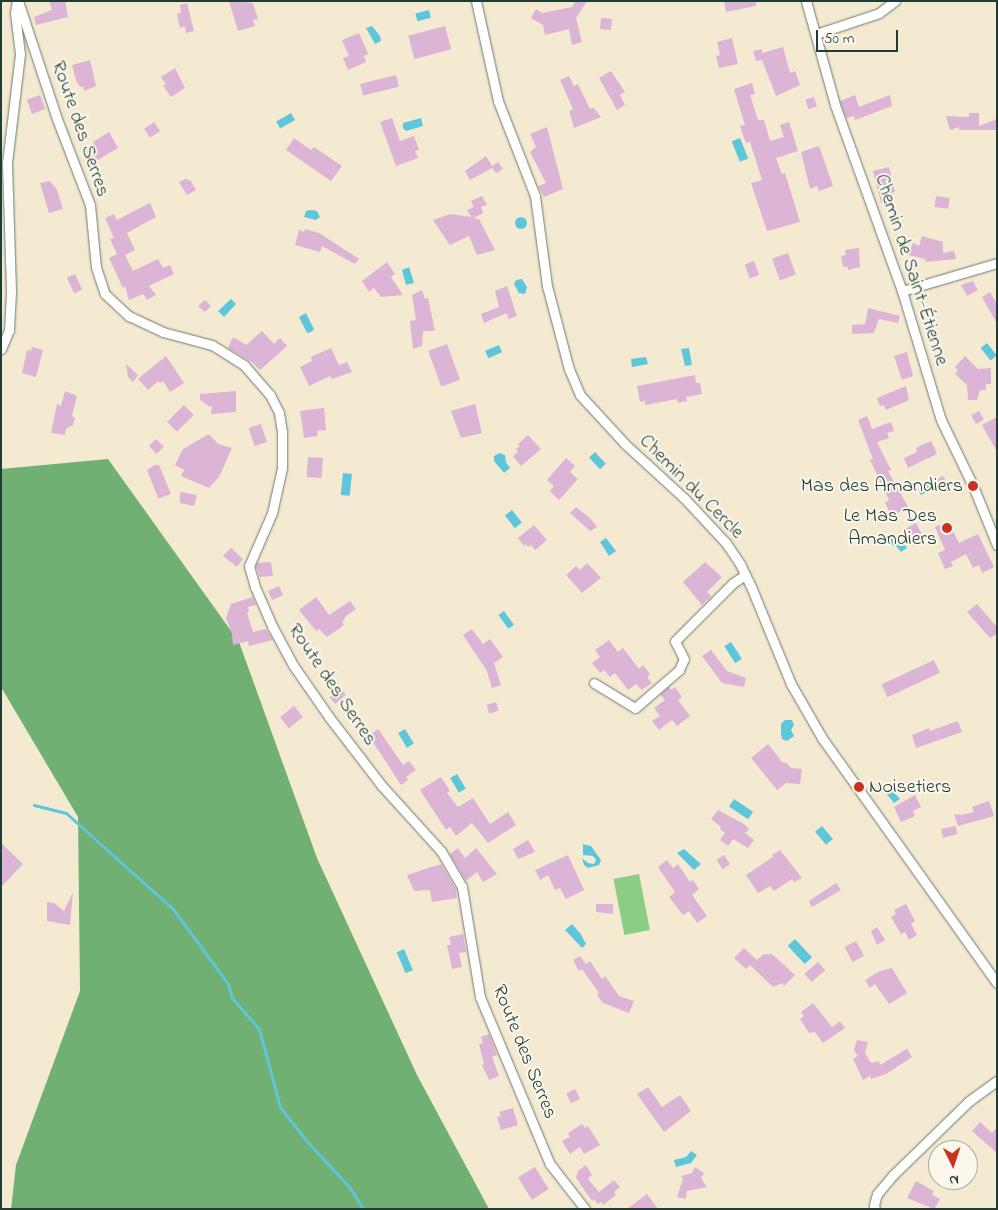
<!DOCTYPE html>
<html>
<head>
<meta charset="utf-8">
<style>
	body { margin:0 }
	#map { position:relative; width:998px; height:1210px; overflow:hidden; background:#f4ead2; font-family:"Indie Flower",sans-serif }
	div>[style] { position:absolute }
	.green>* { inset:0; background:#8bcd85; transform-origin:0 0 }
	.forest>* { inset:0; background:#70b072 }
	.water>* { inset:0; background:#5ec6da; transform-origin:0 0 }
	.round { border-radius:50% }
	.stream>* { height:3px; margin:-1.5px; padding:0 1.5px; transform-origin:1.5px; border-radius:1.5px; background:#5ec6da }
	.building>* { inset:0; background:#dbb4d6; transform-origin:0 0 }
	.roads { filter:drop-shadow(0 0 1px #6a7a6b) drop-shadow(0 0 1px #6a7a6b) }
	.minor>* { height:9px; margin:-4.5px; padding:0 4.5px; transform-origin:4.5px; border-radius:4.5px; background:#fff }
	.dots>* { width:14px; height:14px; translate:-50% -50%; box-sizing:border-box; border:2px solid #fbf7ec; border-radius:50% }
	span { translate:-50% -50%; white-space:nowrap; text-align:center; line-height:1.15; -webkit-text-stroke:4px #fbf7ec; paint-order:stroke }
	.street-label { font-size:20px; color:#1f3d34 }
	.poi-label { font-size:20px; color:#1f3d34 }
	.right { translate:-100% -50%; text-align:right }
	.left { translate:0 -50%; text-align:left }
	.frame { position:absolute; inset:0; border:2px solid #1f3d34; pointer-events:none }
	.north { position:absolute; left:928px; top:1140px; width:50px; height:50px; box-sizing:border-box; background:#fbf7ec; border:1px solid #a3ada2; border-radius:50%; rotate:176deg; font-size:14px; font-weight:700; line-height:20px; text-align:center; color:#1f3d34 }
	.north::after { content:''; display:block; margin:auto; width:18px; height:22px; background:#c8321e; clip-path:polygon(50% 0,100% 100%,50% 72%,0 100%) }
	.scale { position:absolute; left:816px; top:30px; width:82px; height:22px; box-sizing:border-box; border:2px solid #1f3d34; border-top:0; padding-left:6px; font-size:15px; line-height:18px; white-space:nowrap; color:#1f3d34; -webkit-text-stroke:4px #fbf7ec; paint-order:stroke }
</style>
</head>
<body>
<div id="map">
	<div class="green">
		<i style="left:639px;top:874px;width:57px;height:26px;rotate:79deg"></i>
	</div>
	<div class="forest">
		<i style="clip-path:polygon(108px 459px,239px 642px,317px 858px,417px 1075px,489px 1209px,11px 1209px,16px 1165px,80px 991px,78px 817px,1px 687px,1px 469px)"></i>
	</div>
	<div class="water">
		<i style="left:429px;top:10px;width:8px;height:14px;rotate:76deg"></i>
		<i style="clip-path:polygon(372px 26px,380px 36px,381px 41px,375px 44px,366px 28px)"></i>
		<i style="left:291px;top:113px;width:8px;height:17px;rotate:60deg"></i>
		<i style="clip-path:polygon(421px 118px,423px 126px,406px 131px,403px 128px,403px 123px)"></i>
		<i style="left:740px;top:138px;width:22px;height:9px;rotate:68deg"></i>
		<i style="clip-path:polygon(311px 210px,317px 211px,320px 217px,316px 220px,304px 217px,306px 211px)"></i>
		<i class="round" style="left:515px;top:217px;width:12px;height:12px"></i>
		<i style="clip-path:polygon(409px 267px,414px 283px,406px 285px,402px 270px)"></i>
		<i style="clip-path:polygon(522px 279px,527px 287px,525px 294px,519px 293px,514px 284px,516px 280px)"></i>
		<i style="clip-path:polygon(231px 299px,236px 304px,224px 317px,218px 311px)"></i>
		<i style="clip-path:polygon(306px 313px,314px 329px,311px 332px,307px 333px,299px 317px)"></i>
		<i style="left:987px;top:343px;width:16px;height:8px;rotate:52deg"></i>
		<i style="left:499px;top:345px;width:8px;height:15px;rotate:67deg"></i>
		<i style="clip-path:polygon(689px 348px,692px 365px,685px 366px,681px 349px)"></i>
		<i style="clip-path:polygon(646px 357px,648px 364px,632px 367px,631px 359px)"></i>
		<i style="left:595px;top:452px;width:16px;height:8px;rotate:47deg"></i>
		<i style="clip-path:polygon(500px 453px,505px 455px,506px 462px,510px 468px,504px 473px,494px 461px,494px 456px)"></i>
		<i style="left:343px;top:473px;width:9px;height:22px;rotate:6deg"></i>
		<i style="clip-path:polygon(933px 481px,936px 487px,921px 495px,918px 490px)"></i>
		<i style="left:512px;top:510px;width:16px;height:9px;rotate:52deg"></i>
		<i style="clip-path:polygon(606px 538px,616px 551px,609px 556px,600px 542px)"></i>
		<i style="clip-path:polygon(891px 538px,901px 540px,907px 548px,901px 552px,896px 546px,890px 545px)"></i>
		<i style="left:504px;top:611px;width:17px;height:7px;rotate:54deg"></i>
		<i style="left:731px;top:642px;width:20px;height:8px;rotate:57deg"></i>
		<i style="clip-path:polygon(785px 720px,792px 720px,794px 725px,791px 730px,794px 736px,787px 741px,782px 739px,781px 735px,781px 724px)"></i>
		<i style="left:405px;top:729px;width:17px;height:8px;rotate:59deg"></i>
		<i style="left:457px;top:774px;width:17px;height:8px;rotate:59deg"></i>
		<i style="clip-path:polygon(890px 788px,900px 799px,894px 803px,885px 792px)"></i>
		<i style="left:734px;top:799px;width:23px;height:9px;rotate:34deg"></i>
		<i style="left:822px;top:826px;width:17px;height:9px;rotate:50deg"></i>
		<i style="clip-path:polygon(583px 844px,591px 846px,601px 860px,599px 865px,588px 868px,584px 865px,582px 858px,588px 863px,594px 864px,596px 860px,593px 856px,583px 855px)"></i>
		<i style="clip-path:polygon(684px 849px,701px 864px,694px 870px,677px 853px)"></i>
		<i style="clip-path:polygon(572px 924px,580px 933px,586px 944px,582px 948px,565px 930px)"></i>
		<i style="left:795px;top:939px;width:25px;height:10px;rotate:47deg"></i>
		<i style="left:404px;top:949px;width:23px;height:8px;rotate:67deg"></i>
		<i style="clip-path:polygon(691px 1151px,697px 1155px,691px 1163px,676px 1167px,674px 1160px,686px 1157px)"></i>
	</div>
	<div class="stream">
		<i style="left:34px;top:805px;width:33px;rotate:14deg"></i>
		<i style="left:66px;top:813px;width:144px;rotate:41.9deg"></i>
		<i style="left:173px;top:909px;width:93px;rotate:53.7deg"></i>
		<i style="left:228px;top:984px;width:15px;rotate:74deg"></i>
		<i style="left:232px;top:998px;width:41px;rotate:48.9deg"></i>
		<i style="left:259px;top:1029px;width:81px;rotate:74.9deg"></i>
		<i style="left:280px;top:1107px;width:39px;rotate:52deg"></i>
		<i style="left:304px;top:1138px;width:69px;rotate:47.3deg"></i>
		<i style="left:351px;top:1189px;width:23px;rotate:59deg"></i>
	</div>
	<div class="building">
		<i style="clip-path:polygon(49px 1px,65px 1px,68px 17px,36px 25px,34px 17px,52px 10px)"></i>
		<i style="clip-path:polygon(229px 1px,253px 3px,258px 19px,253px 20px,255px 26px,238px 31px)"></i>
		<i style="clip-path:polygon(575px 1px,587px 1px,576px 18px,582px 42px,572px 45px,569px 29px,545px 35px,543px 25px,531px 18px,536px 9px,542px 13px,572px 7px)"></i>
		<i style="clip-path:polygon(724px 1px,756px 1px,756px 6px,726px 12px)"></i>
		<i style="clip-path:polygon(187px 3px,194px 31px,186px 33px,185px 26px,180px 28px,177px 14px,181px 12px,180px 5px)"></i>
		<i style="left:601px;top:18px;width:11px;height:11px;rotate:5deg"></i>
		<i style="left:445px;top:26px;width:24px;height:38px;rotate:75deg"></i>
		<i style="clip-path:polygon(359px 33px,368px 54px,364px 56px,366px 62px,348px 70px,343px 58px,349px 56px,342px 40px)"></i>
		<i style="clip-path:polygon(732px 38px,738px 64px,719px 68px,716px 56px,720px 55px,717px 42px)"></i>
		<i style="clip-path:polygon(783px 47px,790px 73px,795px 71px,800px 85px,776px 96px,762px 60px,756px 61px,753px 51px,762px 49px,762px 53px)"></i>
		<i style="clip-path:polygon(90px 60px,96px 86px,84px 91px,83px 86px,80px 87px,76px 80px,72px 65px)"></i>
		<i style="clip-path:polygon(175px 68px,185px 88px,171px 97px,163px 86px,166px 84px,161px 77px)"></i>
		<i style="clip-path:polygon(611px 71px,625px 92px,620px 95px,625px 105px,617px 110px,599px 78px)"></i>
		<i style="left:396px;top:75px;width:12px;height:37px;rotate:76deg"></i>
		<i style="clip-path:polygon(569px 76px,574px 86px,578px 84px,590px 109px,594px 108px,601px 117px,574px 128px,569px 111px,573px 109px,560px 80px)"></i>
		<i style="clip-path:polygon(752px 83px,755px 94px,750px 95px,758px 120px,764px 120px,770px 141px,784px 137px,780px 125px,789px 122px,798px 151px,776px 158px,782px 174px,785px 173px,800px 222px,767px 231px,751px 183px,762px 180px,750px 142px,746px 143px,740px 126px,745px 125px,734px 89px)"></i>
		<i style="left:40px;top:95px;width:15px;height:14px;rotate:70deg"></i>
		<i style="clip-path:polygon(855px 95px,859px 107px,890px 95px,892px 106px,855px 120px,854px 116px,846px 118px,840px 101px)"></i>
		<i style="left:814px;top:97px;width:10px;height:9px;rotate:73deg"></i>
		<i style="clip-path:polygon(969px 113px,979px 113px,979px 126px,997px 119px,997px 130px,959px 130px,959px 127px,950px 130px,946px 116px,969px 117px)"></i>
		<i style="clip-path:polygon(392px 118px,400px 141px,414px 136px,419px 150px,415px 151px,418px 158px,396px 166px,380px 122px)"></i>
		<i style="left:154px;top:122px;width:11px;height:12px;rotate:56deg"></i>
		<i style="clip-path:polygon(547px 127px,563px 189px,544px 197px,538px 186px,546px 183px,530px 152px,536px 147px,530px 134px)"></i>
		<i style="clip-path:polygon(109px 132px,118px 148px,91px 164px,84px 152px,95px 146px,93px 142px)"></i>
		<i style="clip-path:polygon(294px 138px,311px 150px,314px 147px,342px 166px,331px 181px,286px 150px)"></i>
		<i style="clip-path:polygon(819px 146px,833px 186px,819px 191px,817px 186px,810px 189px,801px 152px)"></i>
		<i style="clip-path:polygon(486px 156px,492px 166px,498px 162px,503px 169px,496px 173px,492px 168px,470px 180px,465px 171px)"></i>
		<i style="clip-path:polygon(889px 167px,895px 192px,892px 192px,894px 199px,881px 203px,873px 171px)"></i>
		<i style="clip-path:polygon(185px 179px,190px 180px,196px 190px,187px 195px,179px 182px)"></i>
		<i style="clip-path:polygon(50px 181px,57px 190px,63px 209px,49px 213px,40px 183px)"></i>
		<i style="left:103px;top:182px;width:11px;height:9px;rotate:68deg"></i>
		<i style="clip-path:polygon(482px 196px,487px 205px,481px 207px,483px 213px,473px 218px,479px 219px,495px 250px,477px 255px,469px 236px,450px 245px,433px 220px,450px 214px,471px 217px,467px 210px,474px 207px,471px 201px)"></i>
		<i style="left:936px;top:196px;width:14px;height:11px;rotate:8deg"></i>
		<i style="clip-path:polygon(150px 203px,156px 217px,127px 233px,135px 250px,125px 255px,133px 271px,158px 259px,163px 268px,170px 265px,174px 274px,149px 286px,156px 295px,147px 300px,143px 294px,129px 300px,125px 286px,123px 288px,109px 258px,117px 254px,110px 239px,114px 238px,105px 218px,114px 214px,117px 220px)"></i>
		<i style="clip-path:polygon(305px 229px,319px 233px,359px 259px,355px 264px,322px 246px,320px 252px,295px 245px,299px 230px,304px 232px)"></i>
		<i style="clip-path:polygon(922px 236px,943px 242px,943px 253px,954px 251px,956px 259px,926px 262px,925px 259px,908px 255px,913px 243px,919px 246px)"></i>
		<i style="clip-path:polygon(859px 248px,860px 267px,848px 270px,848px 267px,843px 267px,841px 256px,846px 255px,845px 250px)"></i>
		<i style="left:788px;top:253px;width:23px;height:17px;rotate:70deg"></i>
		<i style="left:754px;top:261px;width:15px;height:10px;rotate:70deg"></i>
		<i style="clip-path:polygon(387px 262px,395px 274px,391px 277px,403px 295px,381px 297px,374px 288px,369px 292px,362px 281px)"></i>
		<i style="left:75px;top:274px;width:17px;height:9px;rotate:65deg"></i>
		<i style="clip-path:polygon(973px 281px,978px 290px,967px 296px,961px 285px)"></i>
		<i style="clip-path:polygon(507px 286px,517px 316px,509px 319px,506px 313px,484px 323px,481px 314px,499px 307px,495px 291px)"></i>
		<i style="clip-path:polygon(422px 290px,425px 299px,428px 298px,435px 331px,423px 331px,422px 346px,413px 349px,410px 321px,416px 320px,412px 295px)"></i>
		<i style="clip-path:polygon(990px 292px,997px 304px,997px 324px,982px 297px)"></i>
		<i style="clip-path:polygon(205px 300px,211px 306px,205px 312px,198px 306px)"></i>
		<i style="clip-path:polygon(868px 308px,900px 316px,898px 323px,879px 319px,874px 333px,852px 334px,852px 325px,865px 324px)"></i>
		<i style="clip-path:polygon(262px 331px,274px 344px,280px 338px,287px 346px,260px 370px,253px 363px,228px 348px,233px 337px,246px 345px)"></i>
		<i style="left:447px;top:344px;width:38px;height:20px;rotate:70deg"></i>
		<i style="clip-path:polygon(32px 347px,43px 350px,36px 377px,22px 373px,27px 350px,31px 351px)"></i>
		<i style="clip-path:polygon(331px 348px,339px 365px,347px 362px,352px 372px,332px 379px,330px 376px,309px 386px,300px 367px,312px 361px,311px 357px)"></i>
		<i style="clip-path:polygon(907px 352px,913px 376px,902px 380px,894px 356px)"></i>
		<i style="clip-path:polygon(166px 356px,184px 383px,170px 392px,163px 381px,160px 383px,158px 381px,148px 390px,138px 379px)"></i>
		<i style="clip-path:polygon(965px 356px,978px 369px,991px 368px,991px 384px,986px 384px,986px 390px,980px 390px,977px 400px,968px 400px,967px 385px,955px 374px,958px 370px,955px 367px)"></i>
		<i style="clip-path:polygon(126px 364px,138px 375px,133px 382px,128px 377px)"></i>
		<i style="clip-path:polygon(695px 375px,696px 383px,700px 383px,702px 394px,686px 397px,687px 401px,678px 403px,677px 399px,645px 405px,645px 401px,640px 402px,637px 386px)"></i>
		<i style="clip-path:polygon(906px 386px,909px 400px,886px 410px,884px 405px,880px 406px,877px 398px)"></i>
		<i style="clip-path:polygon(65px 391px,77px 396px,72px 416px,75px 418px,73px 425px,66px 429px,65px 435px,51px 433px,57px 404px,61px 406px)"></i>
		<i style="clip-path:polygon(236px 391px,236px 412px,211px 414px,212px 405px,210px 407px,200px 400px,200px 394px)"></i>
		<i style="clip-path:polygon(475px 404px,482px 433px,461px 438px,451px 411px)"></i>
		<i style="left:184px;top:405px;width:14px;height:24px;rotate:45deg"></i>
		<i style="clip-path:polygon(324px 408px,326px 430px,317px 431px,318px 436px,304px 438px,300px 411px)"></i>
		<i style="left:979px;top:411px;width:10px;height:9px;rotate:61deg"></i>
		<i style="clip-path:polygon(867px 416px,872px 429px,891px 422px,894px 431px,887px 433px,889px 438px,877px 442px,891px 470px,888px 471px,908px 507px,895px 514px,894px 511px,890px 513px,885px 503px,889px 500px,870px 460px,873px 459px,858px 420px)"></i>
		<i style="clip-path:polygon(997px 417px,997px 452px,982px 425px)"></i>
		<i style="left:261px;top:424px;width:19px;height:13px;rotate:72deg"></i>
		<i style="clip-path:polygon(207px 435px,210px 435px,218px 444px,232px 448px,219px 477px,209px 488px,181px 476px,184px 470px,175px 465px,183px 449px)"></i>
		<i style="clip-path:polygon(528px 435px,541px 449px,521px 466px,513px 456px,518px 452px,516px 449px,520px 446px,518px 444px)"></i>
		<i style="left:156px;top:439px;width:11px;height:10px;rotate:45deg"></i>
		<i style="clip-path:polygon(931px 441px,937px 454px,908px 468px,904px 458px,917px 452px,916px 448px)"></i>
		<i style="left:308px;top:457px;width:15px;height:20px;rotate:4deg"></i>
		<i style="clip-path:polygon(566px 458px,575px 466px,570px 472px,578px 479px,559px 500px,550px 491px,554px 486px,547px 480px)"></i>
		<i style="clip-path:polygon(155px 465px,159px 465px,171px 494px,160px 498px,158px 498px,147px 470px)"></i>
		<i style="left:943px;top:476px;width:10px;height:9px;rotate:61deg"></i>
		<i style="clip-path:polygon(180px 492px,197px 495px,194px 506px,180px 503px)"></i>
		<i style="clip-path:polygon(576px 507px,590px 518px,597px 527px,590px 531px,570px 513px)"></i>
		<i style="clip-path:polygon(948px 521px,959px 543px,978px 534px,994px 567px,982px 573px,979px 565px,973px 568px,966px 554px,951px 562px,953px 566px,945px 569px,938px 553px,945px 550px,935px 527px)"></i>
		<i style="left:916px;top:523px;width:19px;height:13px;rotate:62deg"></i>
		<i style="clip-path:polygon(534px 525px,547px 540px,535px 550px,531px 545px,528px 547px,526px 544px,524px 546px,518px 538px)"></i>
		<i style="clip-path:polygon(231px 548px,243px 559px,237px 567px,223px 556px)"></i>
		<i style="clip-path:polygon(271px 562px,273px 576px,260px 577px,256px 566px,257px 563px)"></i>
		<i style="clip-path:polygon(705px 562px,722px 577px,707px 592px,711px 596px,702px 605px,683px 582px)"></i>
		<i style="clip-path:polygon(587px 563px,601px 578px,582px 593px,566px 575px,576px 566px,580px 570px)"></i>
		<i style="left:279px;top:586px;width:10px;height:12px;rotate:66deg"></i>
		<i style="clip-path:polygon(253px 597px,256px 605px,248px 607px,249px 612px,247px 613px,253px 632px,266px 629px,273px 640px,249px 646px,248px 641px,233px 645px,232px 634px,226px 618px,231px 604px)"></i>
		<i style="clip-path:polygon(316px 597px,329px 615px,350px 601px,356px 609px,346px 616px,342px 623px,344px 625px,327px 637px,319px 629px,316px 631px,299px 610px)"></i>
		<i style="clip-path:polygon(977px 604px,997px 627px,997px 634px,990px 638px,967px 612px)"></i>
		<i style="clip-path:polygon(472px 629px,483px 644px,490px 639px,503px 657px,494px 663px,501px 685px,492px 688px,487px 671px,463px 635px)"></i>
		<i style="clip-path:polygon(609px 640px,618px 652px,623px 648px,639px 669px,643px 665px,650px 674px,647px 677px,652px 683px,642px 690px,636px 684px,628px 690px,615px 673px,610px 677px,604px 670px,600px 673px,592px 663px,600px 657px,595px 650px)"></i>
		<i style="clip-path:polygon(711px 650px,727px 671px,746px 678px,744px 687px,722px 683px,702px 656px)"></i>
		<i style="left:934px;top:660px;width:14px;height:58px;rotate:65deg"></i>
		<i style="clip-path:polygon(669px 687px,671px 690px,675px 687px,682px 697px,678px 700px,690px 716px,677px 726px,672px 720px,659px 730px,652px 721px,660px 716px,654px 708px,665px 700px,660px 694px)"></i>
		<i style="left:340px;top:688px;width:9px;height:14px;rotate:49deg"></i>
		<i style="left:496px;top:702px;width:9px;height:10px;rotate:72deg"></i>
		<i style="left:294px;top:706px;width:14px;height:18px;rotate:51deg"></i>
		<i style="clip-path:polygon(958px 721px,962px 732px,916px 748px,912px 735px,929px 728px,930px 731px)"></i>
		<i style="clip-path:polygon(378px 729px,403px 765px,409px 761px,416px 770px,406px 777px,408px 780px,401px 785px,369px 736px)"></i>
		<i style="clip-path:polygon(768px 744px,782px 762px,787px 763px,791px 768px,802px 769px,800px 784px,786px 783px,777px 790px,751px 758px)"></i>
		<i style="clip-path:polygon(441px 777px,450px 791px,447px 793px,458px 807px,473px 798px,490px 824px,508px 812px,516px 825px,488px 843px,472px 823px,456px 836px,450px 827px,446px 830px,420px 790px)"></i>
		<i style="clip-path:polygon(915px 795px,921px 807px,913px 811px,915px 816px,901px 822px,894px 807px)"></i>
		<i style="clip-path:polygon(989px 801px,994px 816px,958px 826px,954px 814px,961px 815px,974px 812px,972px 807px)"></i>
		<i style="clip-path:polygon(718px 810px,744px 824px,749px 829px,745px 833px,754px 840px,748px 848px,733px 839px,728px 846px,720px 840px,725px 833px,720px 829px,721px 827px,711px 819px)"></i>
		<i style="clip-path:polygon(956px 826px,957px 834px,943px 838px,941px 829px)"></i>
		<i style="clip-path:polygon(528px 840px,535px 852px,518px 859px,513px 849px)"></i>
		<i style="clip-path:polygon(1px 843px,23px 864px,1px 887px)"></i>
		<i style="clip-path:polygon(458px 848px,465px 858px,476px 848px,497px 874px,483px 882px,477px 872px,466px 881px,450px 854px)"></i>
		<i style="clip-path:polygon(780px 850px,802px 878px,794px 882px,792px 879px,774px 891px,770px 886px,758px 893px,746px 875px,773px 857px,772px 855px)"></i>
		<i style="clip-path:polygon(568px 855px,584px 890px,566px 899px,560px 888px,555px 890px,548px 875px,540px 880px,535px 870px)"></i>
		<i style="left:724px;top:855px;width:11px;height:9px;rotate:56deg"></i>
		<i style="clip-path:polygon(667px 860px,673px 868px,678px 864px,690px 882px,693px 880px,699px 889px,692px 895px,707px 916px,697px 923px,689px 911px,683px 915px,669px 897px,675px 892px,658px 867px)"></i>
		<i style="clip-path:polygon(441px 864px,456px 889px,457px 898px,432px 902px,430px 890px,414px 891px,407px 875px)"></i>
		<i style="clip-path:polygon(836px 883px,841px 890px,812px 907px,809px 901px)"></i>
		<i style="clip-path:polygon(73px 892px,70px 925px,47px 921px,47px 902px,54px 903px,64px 911px)"></i>
		<i style="clip-path:polygon(596px 904px,613px 904px,613px 914px,596px 912px)"></i>
		<i style="clip-path:polygon(906px 904px,915px 921px,911px 924px,917px 935px,909px 940px,905px 932px,901px 934px,891px 917px,896px 914px,894px 910px)"></i>
		<i style="clip-path:polygon(877px 927px,885px 940px,877px 945px,871px 931px)"></i>
		<i style="clip-path:polygon(463px 934px,466px 952px,459px 953px,462px 967px,452px 969px,447px 945px,451px 945px,449px 937px)"></i>
		<i style="left:856px;top:941px;width:17px;height:13px;rotate:62deg"></i>
		<i style="clip-path:polygon(744px 948px,757px 960px,764px 954px,772px 954px,795px 975px,784px 986px,782px 983px,773px 987px,750px 965px,746px 969px,734px 958px)"></i>
		<i style="clip-path:polygon(580px 956px,586px 964px,590px 961px,602px 979px,605px 976px,619px 996px,634px 1001px,629px 1013px,603px 1003px,597px 995px,599px 993px,582px 969px,579px 971px,573px 960px)"></i>
		<i style="left:818px;top:962px;width:11px;height:18px;rotate:49deg"></i>
		<i style="clip-path:polygon(892px 968px,907px 993px,889px 1004px,875px 984px,870px 988px,865px 980px,880px 971px)"></i>
		<i style="clip-path:polygon(813px 1003px,832px 1027px,840px 1021px,845px 1028px,823px 1043px,815px 1032px,809px 1033px,800px 1019px,804px 1016px,801px 1012px)"></i>
		<i style="clip-path:polygon(489px 1034px,497px 1055px,492px 1057px,499px 1076px,489px 1080px,482px 1065px,484px 1064px,479px 1044px,483px 1043px,481px 1037px)"></i>
		<i style="clip-path:polygon(857px 1040px,868px 1042px,865px 1053px,871px 1063px,879px 1061px,880px 1065px,907px 1049px,912px 1057px,886px 1074px,871px 1079px,870px 1076px,863px 1080px,853px 1059px,858px 1056px,854px 1050px)"></i>
		<i style="clip-path:polygon(648px 1087px,662px 1107px,680px 1095px,691px 1111px,664px 1132px,637px 1094px)"></i>
		<i style="left:575px;top:1089px;width:11px;height:10px;rotate:63deg"></i>
		<i style="clip-path:polygon(513px 1108px,518px 1125px,501px 1130px,497px 1117px,501px 1116px,499px 1112px)"></i>
		<i style="clip-path:polygon(980px 1122px,992px 1133px,997px 1128px,997px 1153px,972px 1131px)"></i>
		<i style="clip-path:polygon(582px 1124px,585px 1128px,588px 1126px,600px 1145px,584px 1154px,580px 1147px,570px 1154px,562px 1141px,570px 1137px,568px 1133px)"></i>
		<i style="clip-path:polygon(586px 1165px,592px 1175px,588px 1179px,599px 1192px,614px 1180px,620px 1187px,614px 1192px,616px 1195px,603px 1205px,601px 1202px,598px 1204px,594px 1199px,592px 1201px,576px 1178px,578px 1171px)"></i>
		<i style="left:535px;top:1167px;width:26px;height:20px;rotate:58deg"></i>
		<i style="clip-path:polygon(695px 1167px,704px 1173px,701px 1178px,707px 1187px,687px 1191px,686px 1199px,677px 1197px,683px 1179px,681px 1176px,692px 1173px)"></i>
		<i style="clip-path:polygon(916px 1181px,934px 1191px,932px 1195px,940px 1199px,934px 1209px,907px 1198px)"></i>
		<i style="clip-path:polygon(647px 1194px,658px 1209px,627px 1209px)"></i>
	</div>
	<div class="roads">
		<div class="minor">
			<i style="left:18px;top:1px;width:124px;rotate:71.7deg"></i>
			<i style="left:57px;top:119px;width:92px;rotate:69deg"></i>
			<i style="left:90px;top:205px;width:62px;rotate:84.5deg"></i>
			<i style="left:96px;top:267px;width:28px;rotate:72deg"></i>
			<i style="left:105px;top:294px;width:33px;rotate:43deg"></i>
			<i style="left:129px;top:316px;width:38px;rotate:25deg"></i>
			<i style="left:163px;top:332px;width:51px;rotate:14.9deg"></i>
			<i style="left:212px;top:345px;width:38px;rotate:32deg"></i>
			<i style="left:244px;top:365px;width:40px;rotate:49deg"></i>
			<i style="left:270px;top:395px;width:20px;rotate:63deg"></i>
			<i style="left:279px;top:413px;width:20px;rotate:81deg"></i>
			<i style="left:282px;top:433px;width:35px;rotate:90deg"></i>
			<i style="left:282px;top:468px;width:46px;rotate:102.5deg"></i>
			<i style="left:272px;top:513px;width:58px;rotate:113.5deg"></i>
			<i style="left:249px;top:566px;width:22px;rotate:74deg"></i>
			<i style="left:255px;top:587px;width:43px;rotate:66.4deg"></i>
			<i style="left:272px;top:626px;width:44px;rotate:61.7deg"></i>
			<i style="left:293px;top:665px;width:63px;rotate:55.3deg"></i>
			<i style="left:329px;top:717px;width:87px;rotate:52.5deg"></i>
			<i style="left:382px;top:786px;width:88px;rotate:47.8deg"></i>
			<i style="left:441px;top:851px;width:42px;rotate:59.7deg"></i>
			<i style="left:462px;top:887px;width:111px;rotate:80.7deg"></i>
			<i style="left:480px;top:997px;width:181px;rotate:67.3deg"></i>
			<i style="left:550px;top:1164px;width:57px;rotate:52.1deg"></i>
			<i style="left:476px;top:1px;width:102px;rotate:77.6deg"></i>
			<i style="left:498px;top:101px;width:102px;rotate:68.7deg"></i>
			<i style="left:535px;top:196px;width:91px;rotate:82.4deg"></i>
			<i style="left:547px;top:286px;width:86px;rotate:75.2deg"></i>
			<i style="left:569px;top:369px;width:28px;rotate:67deg"></i>
			<i style="left:580px;top:395px;width:67px;rotate:47.4deg"></i>
			<i style="left:625px;top:444px;width:80px;rotate:42.5deg"></i>
			<i style="left:684px;top:498px;width:62px;rotate:47deg"></i>
			<i style="left:726px;top:543px;width:25px;rotate:56deg"></i>
			<i style="left:740px;top:564px;width:28px;rotate:64deg"></i>
			<i style="left:752px;top:589px;width:103px;rotate:67.7deg"></i>
			<i style="left:791px;top:684px;width:62px;rotate:60.1deg"></i>
			<i style="left:822px;top:738px;width:301px;rotate:54.5deg"></i>
			<i style="left:806px;top:1px;width:108px;rotate:74.4deg"></i>
			<i style="left:835px;top:105px;width:198px;rotate:70.2deg"></i>
			<i style="left:902px;top:291px;width:135px;rotate:73.2deg"></i>
			<i style="left:941px;top:420px;width:73px;rotate:64.1deg"></i>
			<i style="left:973px;top:486px;width:64px;rotate:67.9deg"></i>
			<i style="left:816px;top:34px;width:66px;rotate:-18.4deg"></i>
			<i style="left:879px;top:13px;width:20px;rotate:-37deg"></i>
			<i style="left:902px;top:291px;width:99px;rotate:-16.4deg"></i>
			<i style="left:1px;top:349px;width:21px;rotate:-67deg"></i>
			<i style="left:9px;top:330px;width:39px;rotate:-87deg"></i>
			<i style="left:11px;top:291px;width:128px;rotate:-91.8deg"></i>
			<i style="left:7px;top:163px;width:110px;rotate:-83.2deg"></i>
			<i style="left:20px;top:54px;width:41px;rotate:-97deg"></i>
			<i style="left:15px;top:13px;width:12px;rotate:-81deg"></i>
			<i style="left:594px;top:683px;width:48px;rotate:31.4deg"></i>
			<i style="left:635px;top:708px;width:58px;rotate:-40.8deg"></i>
			<i style="left:679px;top:670px;width:12px;rotate:-66deg"></i>
			<i style="left:684px;top:659px;width:20px;rotate:-117deg"></i>
			<i style="left:675px;top:641px;width:82px;rotate:-45deg"></i>
			<i style="left:733px;top:583px;width:14px;rotate:-34deg"></i>
			<i style="left:875px;top:1209px;width:4px;rotate:-104deg"></i>
			<i style="left:874px;top:1205px;width:11px;rotate:-75deg"></i>
			<i style="left:877px;top:1194px;width:25px;rotate:-50deg"></i>
			<i style="left:893px;top:1175px;width:106px;rotate:-44.2deg"></i>
			<i style="left:969px;top:1101px;width:34px;rotate:-36deg"></i>
		</div>
	</div>
	<div class="dots">
		<i style="left:973px;top:486px;background:#c8321e"></i>
		<i style="left:947px;top:528px;background:#c8321e"></i>
		<i style="left:859px;top:787px;background:#c8321e"></i>
	</div>
	<div class="street-label">
		<span style="left:80px;top:129px;rotate:71deg">Route des Serres</span>
		<span style="left:911px;top:270px;rotate:72deg">Chemin de Saint-Étienne</span>
		<span style="left:691px;top:487px;rotate:45deg">Chemin du Cercle</span>
		<span style="left:332px;top:685px;rotate:56deg">Route des Serres</span>
		<span style="left:524px;top:1052px;rotate:68deg">Route des Serres</span>
	</div>
	<div class="poi-label">
		<span class="right" style="left:963px;top:486px">Mas des Amandiers</span>
		<span class="right" style="left:937px;top:528px">Le Mas Des<br>Amandiers</span>
		<span class="left" style="left:869px;top:787px">Noisetiers</span>
	</div>
	<div class="frame"></div>
	<div class="north">N</div>
	<div class="scale">50 m</div>
</div>
</body>
</html>
